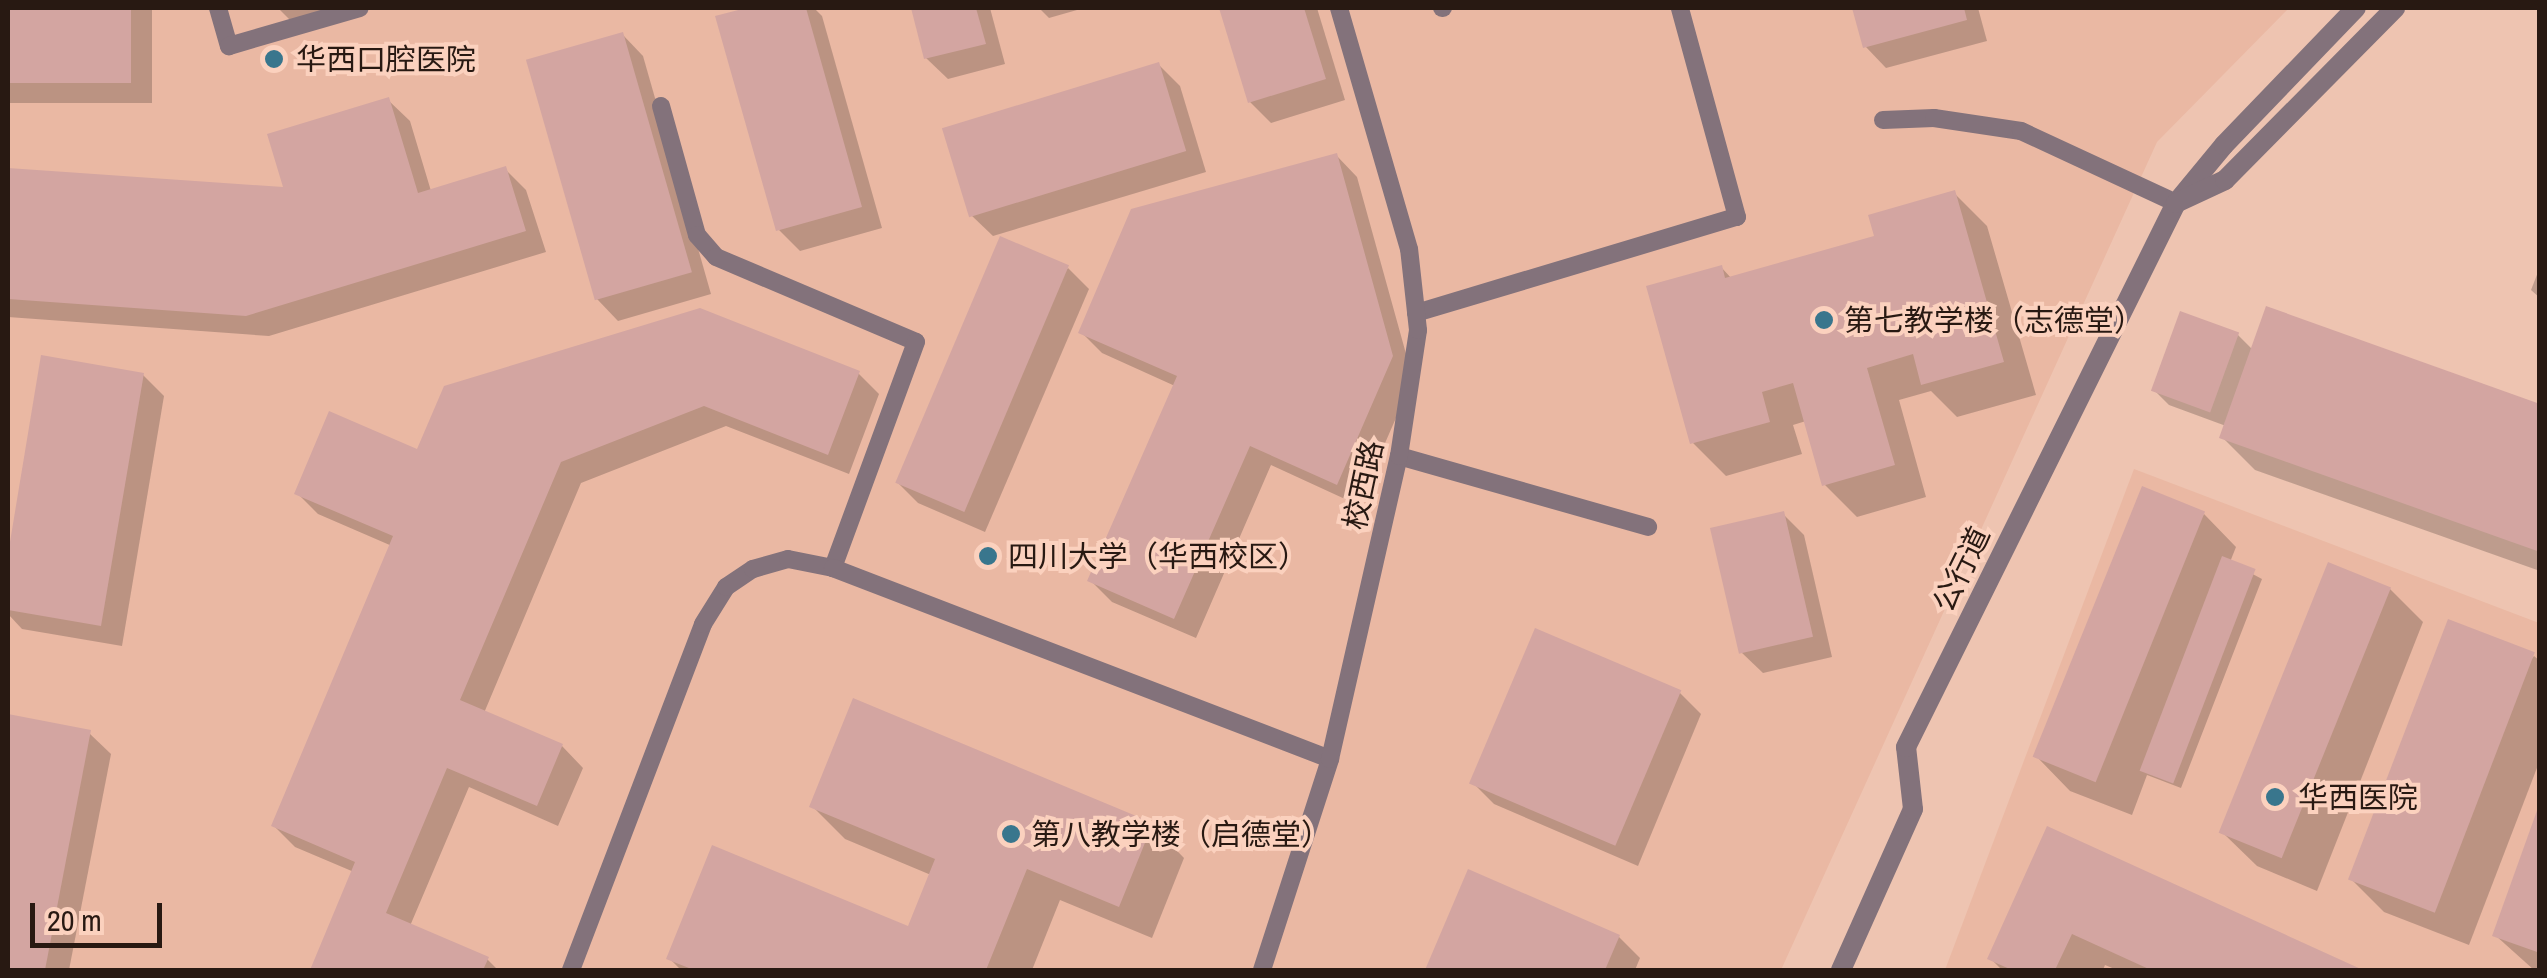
<!DOCTYPE html>
<html>
<head>
<meta charset="utf-8">
<style>
	body { margin:0 }
	#map { position:relative; width:2547px; height:978px; overflow:hidden; background:#eec4b1; font-family:"Archivo Narrow","Noto Sans SC",sans-serif }
	div>[style] { position:absolute }
	.built>* { inset:0; background:#eab8a3 }
	.shadow>* { inset:0; background:#0003; transform-origin:0 0 }
	.building>* { inset:0; background:#d3a5a1; transform-origin:0 0 }
	.lane>* { height:18px; margin:-9px; padding:0 9px; transform-origin:9px; border-radius:9px; background:#83727b }
	.street>* { height:20px; margin:-10px; padding:0 10px; transform-origin:10px; border-radius:10px; background:#83727b }
	.dots>* { width:28px; height:28px; translate:-50% -50%; box-sizing:border-box; border:5px solid #fbd1be; border-radius:50% }
	span { translate:-50% -50%; white-space:nowrap; text-align:center; line-height:1.15; -webkit-text-stroke:8px #fbd1be; paint-order:stroke }
	.poi-label { font-size:30px; color:#281912 }
	.left { translate:0 -50%; text-align:left }
	.street-label { font-size:30px; color:#281912 }
	.frame { position:absolute; inset:0; border:10px solid #281912; pointer-events:none }
	.scale { position:absolute; left:30px; top:903px; width:132px; height:45px; box-sizing:border-box; border:5px solid #281912; border-top:0; padding-left:12px; font-size:30px; line-height:35px; white-space:nowrap; color:#281912; -webkit-text-stroke:8px #fbd1be; paint-order:stroke }
</style>
</head>
<body>
<div id="map">
	<div class="built">
		<i style="clip-path:polygon(8px 8px,2289px 8px,2157px 142px,1781px 970px,8px 970px)"></i>
		<i style="clip-path:polygon(2134px 469px,2539px 623px,2539px 970px,1945px 970px)"></i>
	</div>
	<div class="shadow">
		<i style="left:8px;top:8px;width:144px;height:95px"></i>
		<i style="clip-path:polygon(278px 8px,349px 8px,294px 24px)"></i>
		<i style="clip-path:polygon(756px 8px,814px 8px,822px 16px,882px 228px,800px 251px,779px 230px,718px 18px)"></i>
		<i style="clip-path:polygon(913px 8px,990px 8px,1005px 64px,948px 79px,926px 58px)"></i>
		<i style="clip-path:polygon(1039px 8px,1084px 8px,1049px 18px)"></i>
		<i style="clip-path:polygon(1221px 8px,1317px 8px,1345px 100px,1271px 123px,1250px 102px)"></i>
		<i style="clip-path:polygon(1855px 8px,1978px 8px,1987px 41px,1886px 68px,1865px 46px)"></i>
		<i style="clip-path:polygon(622px 34px,643px 56px,711px 294px,618px 321px,597px 299px)"></i>
		<i style="clip-path:polygon(1159px 65px,1180px 86px,1206px 172px,993px 236px,971px 215px)"></i>
		<i style="clip-path:polygon(388px 100px,410px 121px,431px 191px,505px 169px,526px 190px,546px 252px,269px 336px,8px 317px,8px 170px,286px 190px)"></i>
		<i style="clip-path:polygon(1336px 155px,1357px 177px,1413px 379px,1358px 505px,1271px 465px,1196px 638px,1112px 602px,1090px 580px,1175px 386px,1102px 353px,1081px 332px)"></i>
		<i style="clip-path:polygon(1954px 193px,1987px 226px,2036px 395px,1957px 417px,1931px 391px,1899px 400px,1926px 497px,1857px 517px,1824px 484px,1806px 421px,1793px 425px,1802px 454px,1726px 476px,1693px 443px,1721px 267px,1732px 279px,1877px 238px)"></i>
		<i style="clip-path:polygon(2540px 267px,2540px 298px,2531px 290px)"></i>
		<i style="clip-path:polygon(1068px 268px,1089px 289px,985px 532px,918px 503px,897px 482px)"></i>
		<i style="clip-path:polygon(2238px 335px,2253px 350px,2540px 406px,2540px 571px,2255px 470px,2222px 437px,2226px 426px,2169px 405px,2154px 390px)"></i>
		<i style="clip-path:polygon(43px 358px,143px 375px,164px 396px,122px 646px,22px 629px,8px 614px,8px 568px)"></i>
		<i style="clip-path:polygon(858px 373px,879px 394px,849px 474px,726px 426px,581px 483px,484px 713px,562px 746px,583px 768px,558px 826px,469px 787px,410px 926px,487px 959px,498px 970px,312px 970px,354px 872px,295px 847px,274px 826px,392px 546px,318px 514px,297px 493px,419px 452px)"></i>
		<i style="clip-path:polygon(1783px 514px,1804px 535px,1832px 657px,1763px 673px,1741px 652px)"></i>
		<i style="clip-path:polygon(2204px 514px,2236px 547px,2230px 562px,2262px 579px,2181px 788px,2147px 775px,2132px 815px,2070px 791px,2038px 758px)"></i>
		<i style="clip-path:polygon(2390px 589px,2423px 622px,2317px 891px,2257px 866px,2224px 834px)"></i>
		<i style="clip-path:polygon(1537px 631px,1680px 693px,1701px 714px,1638px 866px,1494px 804px,1473px 783px)"></i>
		<i style="clip-path:polygon(2534px 656px,2540px 661px,2540px 760px,2469px 945px,2384px 912px,2351px 879px)"></i>
		<i style="clip-path:polygon(8px 717px,89px 733px,111px 754px,69px 970px,8px 970px)"></i>
		<i style="clip-path:polygon(812px 806px,1152px 825px,1184px 858px,1152px 938px,1060px 900px,1032px 970px,681px 970px,669px 958px,909px 929px,931px 875px,845px 839px)"></i>
		<i style="clip-path:polygon(2540px 810px,2540px 970px,2534px 970px,2495px 935px)"></i>
		<i style="clip-path:polygon(2048px 829px,2357px 970px,2117px 970px,2105px 965px,2103px 970px,2002px 970px,1990px 958px)"></i>
		<i style="clip-path:polygon(1469px 872px,1619px 937px,1640px 958px,1635px 970px,1428px 970px)"></i>
	</div>
	<div class="building">
		<i style="left:8px;top:8px;width:123px;height:75px"></i>
		<i style="clip-path:polygon(746px 8px,806px 8px,862px 207px,776px 231px,715px 16px)"></i>
		<i style="clip-path:polygon(911px 8px,976px 8px,986px 44px,924px 59px)"></i>
		<i style="clip-path:polygon(1219px 8px,1304px 8px,1326px 79px,1248px 103px)"></i>
		<i style="clip-path:polygon(1852px 8px,1964px 8px,1967px 20px,1863px 48px)"></i>
		<i style="left:623px;top:32px;width:250px;height:101px;rotate:74deg"></i>
		<i style="left:1159px;top:62px;width:93px;height:227px;rotate:73deg"></i>
		<i style="clip-path:polygon(389px 97px,418px 193px,506px 166px,526px 231px,246px 316px,8px 299px,8px 168px,283px 187px,267px 134px)"></i>
		<i style="clip-path:polygon(1337px 153px,1393px 356px,1337px 485px,1250px 446px,1174px 619px,1087px 581px,1177px 376px,1078px 333px,1131px 209px)"></i>
		<i style="clip-path:polygon(1955px 190px,2004px 362px,1921px 385px,1913px 354px,1867px 368px,1895px 465px,1822px 486px,1793px 383px,1762px 392px,1770px 422px,1690px 444px,1646px 286px,1722px 265px,1725px 278px,1874px 236px,1868px 215px)"></i>
		<i style="left:1000px;top:236px;width:75px;height:268px;rotate:23deg"></i>
		<i style="clip-path:polygon(2266px 306px,2540px 404px,2540px 552px,2219px 438px)"></i>
		<i style="clip-path:polygon(700px 308px,860px 371px,828px 455px,704px 406px,561px 462px,460px 700px,563px 744px,537px 806px,447px 768px,386px 913px,489px 957px,483px 970px,310px 970px,355px 862px,271px 826px,393px 536px,294px 494px,329px 411px,417px 449px,444px 386px)"></i>
		<i style="left:2180px;top:311px;width:63px;height:85px;rotate:20deg"></i>
		<i style="clip-path:polygon(41px 355px,144px 373px,101px 626px,8px 610px,8px 554px)"></i>
		<i style="left:2142px;top:486px;width:68px;height:292px;rotate:22deg"></i>
		<i style="left:1784px;top:511px;width:129px;height:76px;rotate:77deg"></i>
		<i style="left:2222px;top:556px;width:36px;height:230px;rotate:21deg"></i>
		<i style="left:2328px;top:562px;width:68px;height:292px;rotate:22deg"></i>
		<i style="left:2448px;top:619px;width:93px;height:279px;rotate:21deg"></i>
		<i style="left:1535px;top:628px;width:159px;height:169px;rotate:23deg"></i>
		<i style="clip-path:polygon(853px 698px,1153px 823px,1119px 907px,1027px 869px,986px 970px,694px 970px,666px 959px,712px 845px,908px 926px,935px 859px,809px 807px)"></i>
		<i style="clip-path:polygon(8px 714px,91px 730px,45px 970px,8px 970px)"></i>
		<i style="clip-path:polygon(2539px 805px,2540px 805px,2540px 953px,2492px 936px)"></i>
		<i style="clip-path:polygon(2047px 826px,2363px 970px,2151px 970px,2072px 934px,2055px 970px,2012px 970px,1987px 959px)"></i>
		<i style="clip-path:polygon(1468px 869px,1620px 935px,1605px 970px,1425px 970px)"></i>
	</div>
	<div class="lane">
		<i style="left:218px;top:8px;width:40px;rotate:74deg"></i>
		<i style="left:229px;top:46px;width:136px;rotate:-16.2deg"></i>
		<i style="left:1442px;top:8px;width:1px"></i>
		<i style="left:661px;top:106px;width:134px;rotate:74.4deg"></i>
		<i style="left:697px;top:235px;width:29px;rotate:49deg"></i>
		<i style="left:716px;top:257px;width:217px;rotate:23deg"></i>
		<i style="left:916px;top:342px;width:241px;rotate:110.2deg"></i>
		<i style="left:1883px;top:120px;width:51px;rotate:-2.2deg"></i>
		<i style="left:1934px;top:118px;width:88px;rotate:8.5deg"></i>
		<i style="left:2021px;top:131px;width:171px;rotate:24.9deg"></i>
		<i style="left:1416px;top:313px;width:335px;rotate:-16.7deg"></i>
		<i style="left:1737px;top:217px;width:217px;rotate:-105.3deg"></i>
		<i style="left:1399px;top:456px;width:259px;rotate:15.9deg"></i>
		<i style="left:571px;top:970px;width:370px;rotate:-69.1deg"></i>
		<i style="left:703px;top:624px;width:44px;rotate:-58.1deg"></i>
		<i style="left:726px;top:587px;width:32px;rotate:-34deg"></i>
		<i style="left:753px;top:569px;width:36px;rotate:-16deg"></i>
		<i style="left:788px;top:559px;width:46px;rotate:11.3deg"></i>
		<i style="left:833px;top:568px;width:532px;rotate:21.02deg"></i>
		<i style="left:1262px;top:970px;width:222px;rotate:-72.1deg"></i>
		<i style="left:1330px;top:759px;width:311px;rotate:-77.2deg"></i>
		<i style="left:1399px;top:456px;width:127px;rotate:-81.4deg"></i>
		<i style="left:1418px;top:330px;width:81px;rotate:-96.3deg"></i>
		<i style="left:1409px;top:249px;width:251px;rotate:-106.2deg"></i>
	</div>
	<div class="street">
		<i style="left:2181px;top:197px;width:67px;rotate:-50.4deg"></i>
		<i style="left:2224px;top:145px;width:190px;rotate:-46.1deg"></i>
		<i style="left:1841px;top:970px;width:176px;rotate:-65.9deg"></i>
		<i style="left:1913px;top:809px;width:62px;rotate:-96.4deg"></i>
		<i style="left:1906px;top:747px;width:607px;rotate:-63.6deg"></i>
		<i style="left:2176px;top:203px;width:54px;rotate:-25.1deg"></i>
		<i style="left:2225px;top:180px;width:242px;rotate:-45.3deg"></i>
	</div>
	<div class="dots">
		<i style="left:274px;top:59px;background:#39768d"></i>
		<i style="left:1824px;top:320px;background:#39768d"></i>
		<i style="left:988px;top:556px;background:#39768d"></i>
		<i style="left:2275px;top:797px;background:#39768d"></i>
		<i style="left:1011px;top:834px;background:#39768d"></i>
	</div>
	<div class="poi-label">
		<span class="left" style="left:296px;top:59px">华西口腔医院</span>
		<span class="left" style="left:1844px;top:320px">第七教学楼（志德堂）</span>
		<span class="left" style="left:1008px;top:556px">四川大学（华西校区）</span>
		<span class="left" style="left:2298px;top:797px">华西医院</span>
		<span class="left" style="left:1031px;top:834px">第八教学楼（启德堂）</span>
	</div>
	<div class="street-label">
		<span style="left:1363px;top:485px;rotate:-78deg">校西路</span>
		<span style="left:1961px;top:569px;rotate:-64deg">公行道</span>
	</div>
	<div class="frame"></div>
	<div class="scale">20 m</div>
</div>
</body>
</html>
